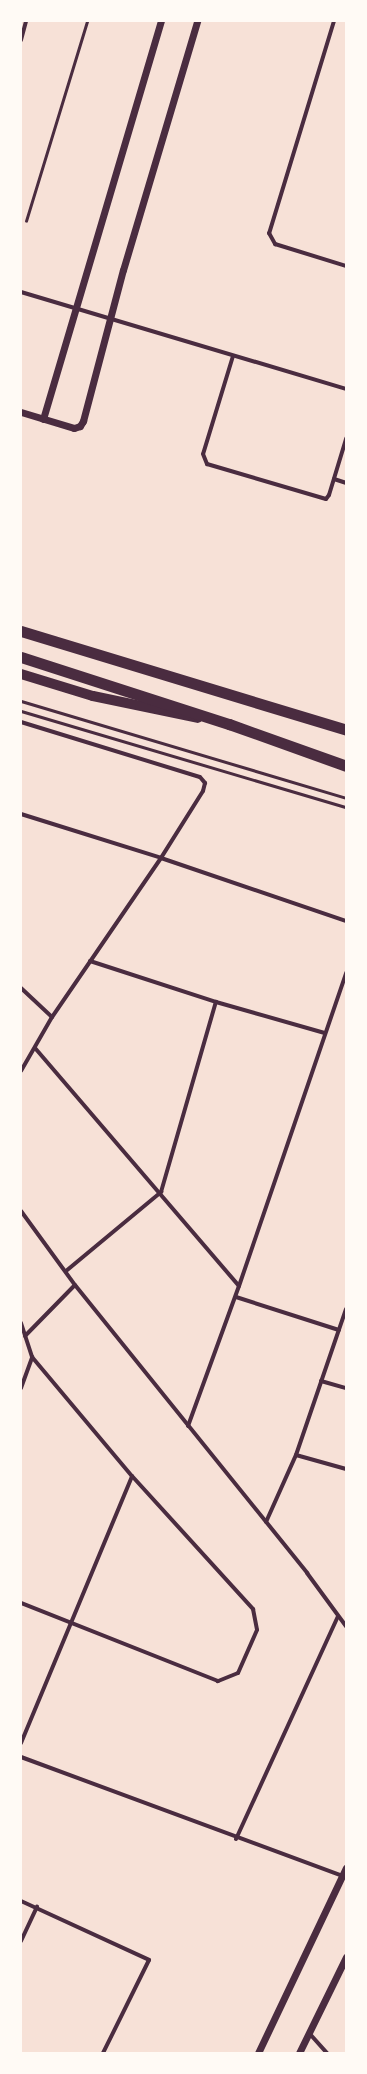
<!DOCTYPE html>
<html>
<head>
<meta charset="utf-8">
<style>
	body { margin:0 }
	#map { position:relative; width:367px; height:2074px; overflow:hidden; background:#f7e1d7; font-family:"Titillium Web",sans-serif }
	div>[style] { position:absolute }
	.path>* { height:2.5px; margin:-1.25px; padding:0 1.25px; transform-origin:1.25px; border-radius:1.25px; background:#4a2c40 }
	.service>* { height:3px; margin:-1.5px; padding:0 1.5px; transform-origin:1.5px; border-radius:1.5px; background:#4a2c40 }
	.minor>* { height:4px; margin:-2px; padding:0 2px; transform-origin:2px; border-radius:2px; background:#4a2c40 }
	.tertiary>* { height:7px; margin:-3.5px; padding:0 3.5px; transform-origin:3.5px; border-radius:3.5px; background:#4a2c40 }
	.primary>* { height:10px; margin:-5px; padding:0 5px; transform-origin:5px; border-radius:5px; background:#4a2c40 }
	.trunk>* { height:11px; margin:-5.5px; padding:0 5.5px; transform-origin:5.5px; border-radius:5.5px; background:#4a2c40 }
	span { translate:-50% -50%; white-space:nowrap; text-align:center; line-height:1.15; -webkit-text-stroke:3.5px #fffaf5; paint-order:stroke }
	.frame { position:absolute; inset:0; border:22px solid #fffaf5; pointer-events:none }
</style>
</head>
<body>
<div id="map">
	<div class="path">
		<i style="left:26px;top:221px;width:209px;rotate:-73deg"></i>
	</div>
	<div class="service">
		<i style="left:21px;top:701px;width:339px;rotate:16.6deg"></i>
		<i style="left:21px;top:711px;width:339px;rotate:16.5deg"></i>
	</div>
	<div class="minor">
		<i style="left:334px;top:21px;width:222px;rotate:107deg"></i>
		<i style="left:269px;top:233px;width:13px;rotate:61deg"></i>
		<i style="left:275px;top:244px;width:74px;rotate:17.2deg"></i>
		<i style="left:21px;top:40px;width:20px;rotate:-75deg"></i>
		<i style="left:21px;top:292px;width:339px;rotate:16.6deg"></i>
		<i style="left:233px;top:356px;width:102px;rotate:107deg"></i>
		<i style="left:203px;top:454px;width:11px;rotate:68deg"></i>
		<i style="left:207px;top:464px;width:124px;rotate:16.4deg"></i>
		<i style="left:326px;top:499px;width:5px;rotate:-53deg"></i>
		<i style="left:329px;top:495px;width:59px;rotate:-73.1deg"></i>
		<i style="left:334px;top:479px;width:13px;rotate:18deg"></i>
		<i style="left:21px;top:722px;width:187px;rotate:17.1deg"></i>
		<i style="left:200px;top:777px;width:8px;rotate:50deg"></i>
		<i style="left:205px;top:783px;width:8px;rotate:104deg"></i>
		<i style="left:203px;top:791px;width:79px;rotate:122.1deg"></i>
		<i style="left:161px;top:858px;width:193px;rotate:124.4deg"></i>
		<i style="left:52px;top:1017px;width:62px;rotate:119.9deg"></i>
		<i style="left:21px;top:814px;width:147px;rotate:17.4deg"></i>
		<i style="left:161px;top:858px;width:195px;rotate:18.8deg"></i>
		<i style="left:90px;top:961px;width:133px;rotate:18deg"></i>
		<i style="left:216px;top:1002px;width:113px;rotate:15.9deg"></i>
		<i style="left:21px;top:988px;width:42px;rotate:43.1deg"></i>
		<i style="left:35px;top:1048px;width:313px;rotate:49.4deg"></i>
		<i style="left:21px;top:1211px;width:92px;rotate:53.9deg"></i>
		<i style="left:75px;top:1285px;width:370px;rotate:51.1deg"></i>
		<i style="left:307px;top:1573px;width:66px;rotate:53.7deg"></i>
		<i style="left:66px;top:1271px;width:124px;rotate:-39.7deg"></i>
		<i style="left:161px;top:1192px;width:198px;rotate:-73.9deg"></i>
		<i style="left:236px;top:1297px;width:108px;rotate:17.8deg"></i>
		<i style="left:21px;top:1323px;width:36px;rotate:72deg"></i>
		<i style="left:32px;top:1357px;width:155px;rotate:50deg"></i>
		<i style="left:132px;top:1476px;width:180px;rotate:47.7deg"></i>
		<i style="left:253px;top:1609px;width:21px;rotate:79deg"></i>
		<i style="left:257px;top:1630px;width:47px;rotate:113.8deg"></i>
		<i style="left:238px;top:1673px;width:22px;rotate:158deg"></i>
		<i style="left:218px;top:1681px;width:212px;rotate:-158.4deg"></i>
		<i style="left:25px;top:1336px;width:71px;rotate:-45.6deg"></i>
		<i style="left:321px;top:1381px;width:26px;rotate:16deg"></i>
		<i style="left:21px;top:1388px;width:33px;rotate:-70deg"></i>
		<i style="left:188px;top:1426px;width:149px;rotate:-70deg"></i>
		<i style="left:239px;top:1286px;width:331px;rotate:-71.1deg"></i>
		<i style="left:296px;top:1455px;width:52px;rotate:15.6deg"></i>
		<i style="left:266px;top:1522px;width:73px;rotate:-65.9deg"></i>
		<i style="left:296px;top:1455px;width:154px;rotate:-71.1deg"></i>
		<i style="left:21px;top:1743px;width:289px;rotate:-67.4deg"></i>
		<i style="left:21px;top:1757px;width:342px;rotate:20.3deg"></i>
		<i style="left:236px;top:1839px;width:245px;rotate:-65.4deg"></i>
		<i style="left:21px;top:1901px;width:141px;rotate:24.7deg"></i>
		<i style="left:149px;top:1960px;width:104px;rotate:116.3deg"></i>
		<i style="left:21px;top:1941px;width:38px;rotate:-65deg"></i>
		<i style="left:309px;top:2033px;width:27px;rotate:48deg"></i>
	</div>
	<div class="tertiary">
		<i style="left:21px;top:412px;width:55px;rotate:16.8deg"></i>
		<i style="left:74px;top:428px;width:6px;rotate:-18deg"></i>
		<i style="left:80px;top:426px;width:6px;rotate:-59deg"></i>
		<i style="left:83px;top:421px;width:156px;rotate:-75.2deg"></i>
		<i style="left:123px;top:270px;width:260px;rotate:-73.4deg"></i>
		<i style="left:43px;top:419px;width:415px;rotate:-73.5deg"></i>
		<i style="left:258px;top:2053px;width:205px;rotate:-64.6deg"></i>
		<i style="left:299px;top:2053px;width:107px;rotate:-63.9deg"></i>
	</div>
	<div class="primary">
		<i style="left:21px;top:674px;width:75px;rotate:17deg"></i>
		<i style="left:93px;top:696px;width:107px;rotate:11.8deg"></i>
	</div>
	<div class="trunk">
		<i style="left:21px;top:631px;width:340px;rotate:16.9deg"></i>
		<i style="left:21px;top:657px;width:219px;rotate:17.9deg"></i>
		<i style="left:229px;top:724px;width:124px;rotate:19.7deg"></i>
	</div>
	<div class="frame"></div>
</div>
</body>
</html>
